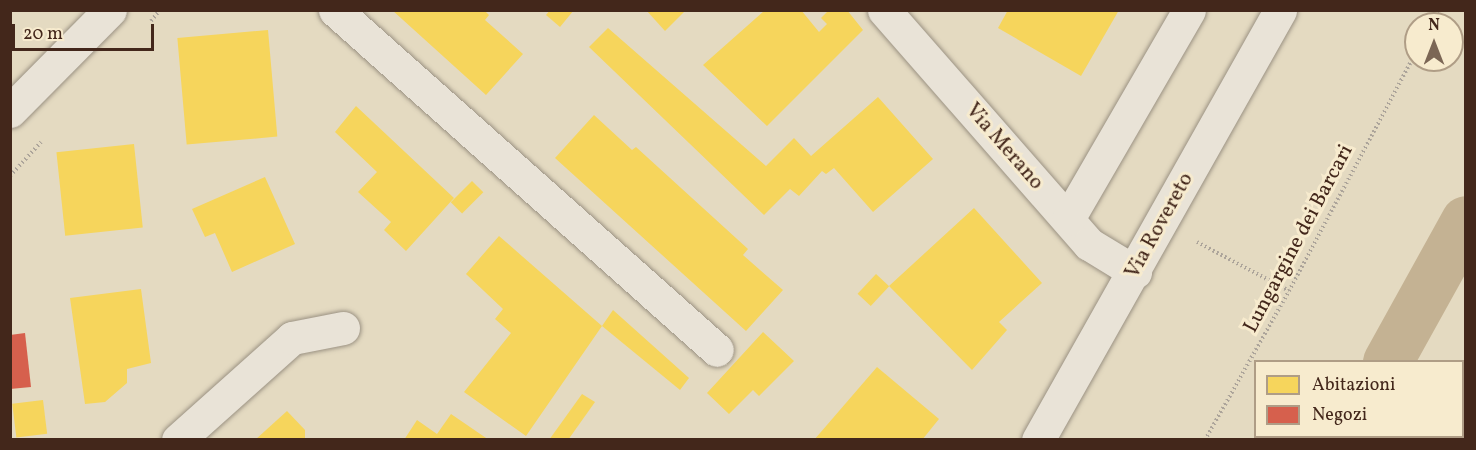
<!DOCTYPE html>
<html>
<head>
<meta charset="utf-8">
<style>
	body { margin:0 }
	#map { position:relative; width:1476px; height:450px; overflow:hidden; background:#e4dac1; font-family:Vollkorn,serif }
	div>[style] { position:absolute }
	.homes>* { inset:0; background:#f6d55c; transform-origin:0 0 }
	.shops>* { inset:0; background:#d6604d }
	.canal>* { height:50px; margin:-25px; padding:0 25px; transform-origin:25px; border-radius:25px; background:#c4b293 }
	.path>* { height:4px; margin-top:-2px; transform-origin:0; background:repeating-linear-gradient(90deg,#aca49a 0 1.5px,transparent 0 4.5px) }
	.roads { filter:drop-shadow(0 0 2px #9b9283) drop-shadow(0 0 2px #9b9283) }
	.minor>* { height:33px; margin:-16.5px; padding:0 16.5px; transform-origin:16.5px; border-radius:16.5px; background:#e9e3d7 }
	span { translate:-50% -50%; white-space:nowrap; text-align:center; line-height:1.15; -webkit-text-stroke:6px #f7ebce; paint-order:stroke }
	.street-label { font-size:21px; color:#43271b }
	.frame { position:absolute; inset:0; border:12px solid #43271b; pointer-events:none }
	.legend { position:absolute; left:1254px; top:360px; width:210px; height:78px; box-sizing:border-box; background:#f7ebce; border:2px solid #af9d86; margin:0; padding:8px 10px; list-style:none; font-size:18px; color:#43271b }
	.legend li { display:flex; align-items:center; gap:12px; height:30px }
	.legend b { width:30px; border:2px solid #af9d86 }
	.north { position:absolute; left:1404px; top:12px; width:60px; height:60px; box-sizing:border-box; background:#f7ebce; border:2px solid #af9d86; border-radius:50%; rotate:0deg; font-size:16px; font-weight:700; line-height:24px; text-align:center; color:#43271b }
	.north::after { content:''; display:block; margin:auto; width:21px; height:27px; background:#7b6655; clip-path:polygon(50% 0,100% 100%,50% 72%,0 100%) }
	.scale { position:absolute; left:12px; top:24px; width:142px; height:27px; box-sizing:border-box; border:3px solid #43271b; border-top:0; padding-left:8px; font-size:18px; line-height:21px; white-space:nowrap; color:#43271b; -webkit-text-stroke:4px #f7ebce; paint-order:stroke }
</style>
</head>
<body>
<div id="map">
	<div class="homes">
		<i style="clip-path:polygon(392px 10px,484px 10px,489px 15px,485px 20px,523px 54px,486px 95px)"></i>
		<i style="clip-path:polygon(550px 10px,574px 10px,560px 27px,546px 15px)"></i>
		<i style="clip-path:polygon(646px 10px,686px 10px,665px 31px)"></i>
		<i style="clip-path:polygon(765px 10px,801px 10px,819px 32px,827px 24px,821px 18px,829px 10px,847px 10px,863px 30px,767px 126px,703px 65px)"></i>
		<i style="clip-path:polygon(1008px 10px,1119px 10px,1081px 76px,998px 28px)"></i>
		<i style="clip-path:polygon(608px 28px,766px 166px,794px 138px,811px 156px,878px 97px,933px 159px,873px 212px,834px 168px,826px 174px,822px 171px,799px 196px,790px 189px,764px 215px,589px 47px)"></i>
		<i style="left:268px;top:30px;width:107px;height:91px;rotate:85deg"></i>
		<i style="clip-path:polygon(356px 106px,454px 198px,406px 251px,384px 230px,391px 222px,358px 192px,377px 172px,335px 132px)"></i>
		<i style="clip-path:polygon(594px 115px,632px 150px,636px 147px,748px 249px,743px 255px,783px 290px,746px 331px,555px 158px)"></i>
		<i style="left:134px;top:144px;width:84px;height:78px;rotate:84deg"></i>
		<i style="clip-path:polygon(265px 177px,295px 244px,232px 272px,215px 233px,205px 237px,192px 209px)"></i>
		<i style="left:472px;top:181px;width:16px;height:30px;rotate:45deg"></i>
		<i style="clip-path:polygon(974px 208px,1042px 283px,999px 322px,1007px 330px,972px 370px,889px 286px)"></i>
		<i style="clip-path:polygon(499px 236px,602px 326px,526px 436px,464px 392px,511px 333px,495px 319px,503px 309px,466px 274px)"></i>
		<i style="left:876px;top:274px;width:18px;height:27px;rotate:43deg"></i>
		<i style="clip-path:polygon(141px 289px,151px 363px,127px 369px,127px 383px,105px 402px,85px 404px,70px 298px)"></i>
		<i style="clip-path:polygon(613px 310px,689px 378px,680px 390px,602px 326px)"></i>
		<i style="clip-path:polygon(763px 332px,794px 361px,759px 396px,753px 390px,729px 414px,707px 393px)"></i>
		<i style="clip-path:polygon(877px 367px,939px 419px,922px 440px,814px 440px)"></i>
		<i style="clip-path:polygon(582px 394px,595px 402px,568px 440px,549px 440px)"></i>
		<i style="left:43px;top:400px;width:34px;height:31px;rotate:83deg"></i>
		<i style="clip-path:polygon(287px 411px,305px 430px,305px 440px,255px 440px)"></i>
		<i style="clip-path:polygon(451px 414px,489px 440px,404px 440px,417px 420px,437px 434px)"></i>
	</div>
	<div class="shops">
		<i style="clip-path:polygon(25px 333px,31px 387px,10px 389px,10px 335px)"></i>
	</div>
	<div class="canal">
		<i style="left:1388px;top:362px;width:161px;rotate:-61deg"></i>
		<i style="left:1345px;top:440px;width:4px;rotate:-63deg"></i>
	</div>
	<div class="path">
		<i style="left:151px;top:21px;width:14px;rotate:-51deg"></i>
		<i style="left:1431px;top:24px;width:16px;rotate:-63deg"></i>
		<i style="left:10px;top:176px;width:46px;rotate:-47.6deg"></i>
		<i style="left:1197px;top:242px;width:104px;rotate:28deg"></i>
		<i style="left:1205px;top:440px;width:171px;rotate:-60.6deg"></i>
		<i style="left:1289px;top:291px;width:271px;rotate:-62deg"></i>
	</div>
	<div class="roads">
		<div class="minor">
			<i style="left:335px;top:10px;width:511px;rotate:41.67deg"></i>
			<i style="left:884px;top:10px;width:311px;rotate:48.8deg"></i>
			<i style="left:1089px;top:244px;width:54px;rotate:31.3deg"></i>
			<i style="left:10px;top:111px;width:142px;rotate:-45.3deg"></i>
			<i style="left:1068px;top:219px;width:241px;rotate:-59.9deg"></i>
			<i style="left:178px;top:440px;width:153px;rotate:-41.8deg"></i>
			<i style="left:292px;top:338px;width:52px;rotate:-11.1deg"></i>
			<i style="left:1038px;top:440px;width:493px;rotate:-60.6deg"></i>
		</div>
	</div>
	<div class="street-label">
		<span style="left:1004px;top:147px;rotate:49deg">Via Merano</span>
		<span style="left:1160px;top:226px;rotate:-61deg">Via Rovereto</span>
		<span style="left:1299px;top:239px;rotate:-62deg">Lungargine dei Barcari</span>
	</div>
	<div class="frame"></div>
	<ul class="legend">
	<li><b style="height:16px;background:#f6d55c"></b>Abitazioni</li>
	<li><b style="height:16px;background:#d6604d"></b>Negozi</li>
	</ul>
	<div class="north">N</div>
	<div class="scale">20 m</div>
</div>
</body>
</html>
